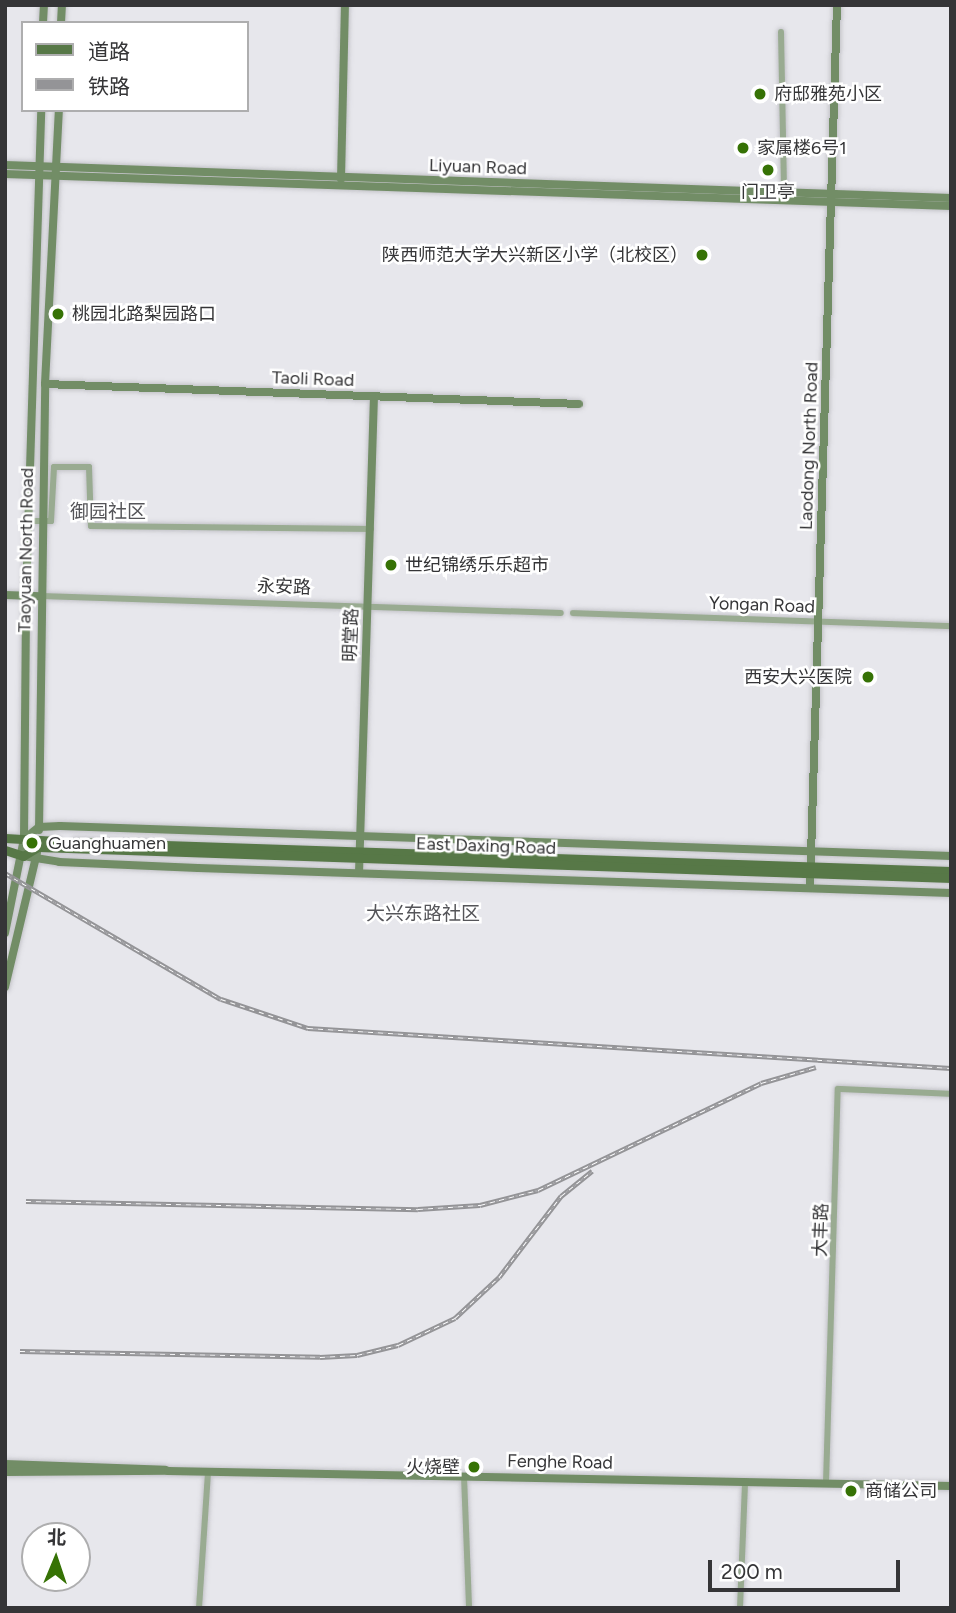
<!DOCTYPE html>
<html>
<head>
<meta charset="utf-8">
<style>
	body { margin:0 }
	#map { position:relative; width:956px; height:1613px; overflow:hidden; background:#e7e7ec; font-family:Figtree,"Noto Sans SC",sans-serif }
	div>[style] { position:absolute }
	.roads { filter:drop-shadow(0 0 2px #c3c3c8) drop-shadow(0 0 2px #c3c3c8) }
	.street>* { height:6px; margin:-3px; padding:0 3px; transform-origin:3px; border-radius:3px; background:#99ab91 }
	.secondary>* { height:8px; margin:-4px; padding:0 4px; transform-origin:4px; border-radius:4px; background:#728d66 }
	.primary>* { height:9px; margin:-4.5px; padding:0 4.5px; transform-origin:4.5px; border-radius:4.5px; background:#577847 }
	.rail>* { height:4.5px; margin-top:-2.25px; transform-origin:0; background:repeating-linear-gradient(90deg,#fff 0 5px,#949497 0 10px); box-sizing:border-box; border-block:2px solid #949497 }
	.dots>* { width:19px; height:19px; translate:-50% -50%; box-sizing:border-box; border:4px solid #fff; border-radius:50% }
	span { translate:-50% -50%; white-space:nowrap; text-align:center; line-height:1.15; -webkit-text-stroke:5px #fff; paint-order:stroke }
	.poi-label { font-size:18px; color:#353537 }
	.left { translate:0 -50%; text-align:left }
	.right { translate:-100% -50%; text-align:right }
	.street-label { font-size:18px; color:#353537 }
	.neighbourhood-label { font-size:19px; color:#555559 }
	.frame { position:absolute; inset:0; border:7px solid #353537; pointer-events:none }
	.legend { position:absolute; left:21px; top:21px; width:228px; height:91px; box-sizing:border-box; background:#fff; border:2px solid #aeaeaf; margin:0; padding:9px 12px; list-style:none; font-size:21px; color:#353537 }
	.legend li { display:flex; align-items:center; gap:14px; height:35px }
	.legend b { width:35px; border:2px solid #aeaeaf }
	.north { position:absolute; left:21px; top:1522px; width:70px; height:70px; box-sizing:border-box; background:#fff; border:2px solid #aeaeaf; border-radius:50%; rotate:2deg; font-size:19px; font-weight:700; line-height:28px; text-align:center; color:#353537 }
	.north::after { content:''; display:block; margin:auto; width:24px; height:32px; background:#367205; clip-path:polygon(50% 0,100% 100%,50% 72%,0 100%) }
	.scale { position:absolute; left:708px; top:1560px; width:192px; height:32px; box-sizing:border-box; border:4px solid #353537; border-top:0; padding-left:9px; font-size:21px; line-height:24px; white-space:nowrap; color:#353537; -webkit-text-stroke:5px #fff; paint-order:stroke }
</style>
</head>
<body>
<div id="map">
	<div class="roads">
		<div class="street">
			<i style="left:781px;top:32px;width:160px;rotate:88.9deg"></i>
			<i style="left:28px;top:521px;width:23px"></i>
			<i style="left:51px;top:521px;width:54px;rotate:-86.8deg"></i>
			<i style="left:54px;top:467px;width:35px"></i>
			<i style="left:89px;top:467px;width:59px;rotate:88.1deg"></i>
			<i style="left:91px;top:526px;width:280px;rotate:0.6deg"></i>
			<i style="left:41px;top:596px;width:520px;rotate:1.87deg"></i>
			<i style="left:573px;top:613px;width:378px;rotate:2deg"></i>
			<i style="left:464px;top:1476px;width:132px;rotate:87.8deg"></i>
			<i style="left:826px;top:1483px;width:394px;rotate:-88.3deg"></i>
			<i style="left:838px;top:1089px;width:113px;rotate:2.5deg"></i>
			<i style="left:199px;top:1608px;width:137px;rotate:-86.2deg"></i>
			<i style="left:740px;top:1608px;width:127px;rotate:-87.7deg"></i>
		</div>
		<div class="secondary">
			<i style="left:43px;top:23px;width:18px;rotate:-87deg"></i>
			<i style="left:61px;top:23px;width:18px;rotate:-87deg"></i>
			<i style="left:5px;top:165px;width:947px;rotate:2deg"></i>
			<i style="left:5px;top:174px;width:947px;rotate:1.94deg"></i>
			<i style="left:341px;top:179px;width:174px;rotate:-88.7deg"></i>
			<i style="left:45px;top:384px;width:534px;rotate:2.14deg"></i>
			<i style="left:5px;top:595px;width:36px;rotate:2deg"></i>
			<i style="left:39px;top:830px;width:446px;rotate:-89.2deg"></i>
			<i style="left:45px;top:384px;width:274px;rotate:-87.1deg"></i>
			<i style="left:24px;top:839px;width:19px;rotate:-39deg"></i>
			<i style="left:39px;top:827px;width:21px;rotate:-3deg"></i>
			<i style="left:60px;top:826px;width:892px;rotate:1.93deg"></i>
			<i style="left:23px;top:856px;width:36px;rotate:9deg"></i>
			<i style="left:59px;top:862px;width:139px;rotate:2.5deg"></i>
			<i style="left:198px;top:868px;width:753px;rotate:1.9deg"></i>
			<i style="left:359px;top:873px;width:476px;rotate:-88.2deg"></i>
			<i style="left:810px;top:888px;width:883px;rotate:-88.25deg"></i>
			<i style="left:5px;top:933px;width:96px;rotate:-78.6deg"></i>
			<i style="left:24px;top:839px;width:243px;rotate:-89.5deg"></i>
			<i style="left:26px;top:596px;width:486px;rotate:-88.2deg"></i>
			<i style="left:5px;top:987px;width:138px;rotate:-76.6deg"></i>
			<i style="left:5px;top:1464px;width:160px;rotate:2.1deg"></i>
			<i style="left:5px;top:1472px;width:163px;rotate:-0.4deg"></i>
			<i style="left:168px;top:1471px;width:783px;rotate:1.1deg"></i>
		</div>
		<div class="primary">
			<i style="left:5px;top:838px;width:52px;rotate:3.3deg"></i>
			<i style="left:75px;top:842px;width:876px;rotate:1.9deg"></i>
			<i style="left:5px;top:850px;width:19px;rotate:18deg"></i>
			<i style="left:23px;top:856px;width:17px;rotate:-31deg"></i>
			<i style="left:38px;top:847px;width:914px;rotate:1.94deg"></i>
		</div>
	</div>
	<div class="rail">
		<i style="left:5px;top:873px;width:250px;rotate:30.3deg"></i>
		<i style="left:221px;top:999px;width:92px;rotate:18.4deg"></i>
		<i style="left:308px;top:1028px;width:644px;rotate:3.56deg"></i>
		<i style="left:26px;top:1201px;width:392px;rotate:1.2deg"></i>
		<i style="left:418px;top:1209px;width:62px;rotate:-3.7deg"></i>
		<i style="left:480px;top:1205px;width:60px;rotate:-14.5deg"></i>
		<i style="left:538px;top:1190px;width:247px;rotate:-25.6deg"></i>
		<i style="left:761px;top:1083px;width:57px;rotate:-16.2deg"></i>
		<i style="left:20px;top:1351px;width:300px;rotate:1.1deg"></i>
		<i style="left:320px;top:1357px;width:37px;rotate:-3deg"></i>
		<i style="left:357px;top:1355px;width:42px;rotate:-13.7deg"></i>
		<i style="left:398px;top:1345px;width:63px;rotate:-25.3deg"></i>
		<i style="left:455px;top:1318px;width:60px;rotate:-43deg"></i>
		<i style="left:499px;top:1277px;width:102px;rotate:-52.6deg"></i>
		<i style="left:561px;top:1196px;width:40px;rotate:-39deg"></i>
	</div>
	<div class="dots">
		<i style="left:760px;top:94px;background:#367205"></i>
		<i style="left:743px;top:148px;background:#367205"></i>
		<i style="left:768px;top:170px;background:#367205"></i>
		<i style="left:702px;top:255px;background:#367205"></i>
		<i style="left:58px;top:314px;background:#367205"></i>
		<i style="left:391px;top:565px;background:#367205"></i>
		<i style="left:868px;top:677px;background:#367205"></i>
		<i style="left:32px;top:843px;background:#367205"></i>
		<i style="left:474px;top:1467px;background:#367205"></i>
		<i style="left:851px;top:1491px;background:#367205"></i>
	</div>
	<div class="poi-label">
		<span class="left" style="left:774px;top:94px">府邸雅苑小区</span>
		<span class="left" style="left:757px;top:148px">家属楼6号1</span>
		<span style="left:768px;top:192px">门卫亭</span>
		<span class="right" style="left:688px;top:255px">陕西师范大学大兴新区小学（北校区）</span>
		<span class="left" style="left:72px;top:314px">桃园北路梨园路口</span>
		<span class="left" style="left:405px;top:565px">世纪锦绣乐乐超市</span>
		<span class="right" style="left:852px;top:677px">西安大兴医院</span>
		<span class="left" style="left:48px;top:843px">Guanghuamen</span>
		<span class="right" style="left:460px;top:1467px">火烧壁</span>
		<span class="left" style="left:865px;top:1491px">商储公司</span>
	</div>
	<div class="street-label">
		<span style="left:478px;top:167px;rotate:2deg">Liyuan Road</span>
		<span style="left:313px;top:379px;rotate:2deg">Taoli Road</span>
		<span style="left:809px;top:446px;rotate:-88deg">Laodong North Road</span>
		<span style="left:26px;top:550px;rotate:-89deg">Taoyuan North Road</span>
		<span style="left:284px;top:587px;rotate:2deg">永安路</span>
		<span style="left:762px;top:605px;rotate:2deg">Yongan Road</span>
		<span style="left:351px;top:635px;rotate:-88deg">明堂路</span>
		<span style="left:486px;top:846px;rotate:2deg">East Daxing Road</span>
		<span style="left:821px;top:1230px;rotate:-88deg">大丰路</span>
		<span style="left:560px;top:1462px;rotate:1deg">Fenghe Road</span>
	</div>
	<div class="neighbourhood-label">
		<span style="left:108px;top:512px">御园社区</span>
		<span style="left:423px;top:914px">大兴东路社区</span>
	</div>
	<div class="frame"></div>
	<ul class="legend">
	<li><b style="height:9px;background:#577847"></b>道路</li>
	<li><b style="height:9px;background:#949497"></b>铁路</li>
	</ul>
	<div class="north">北</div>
	<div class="scale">200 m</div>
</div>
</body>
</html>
